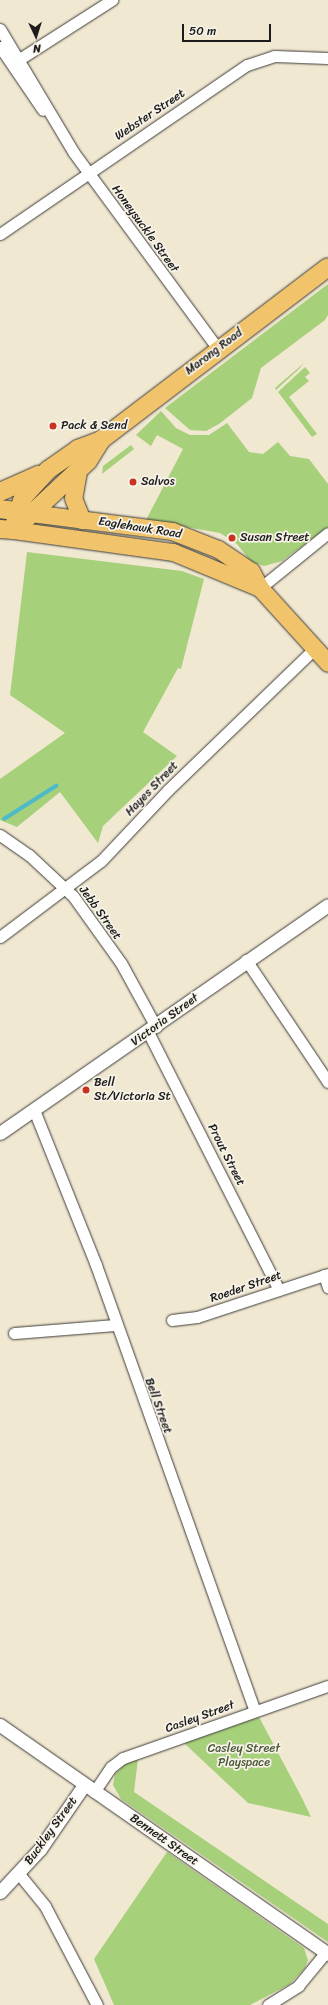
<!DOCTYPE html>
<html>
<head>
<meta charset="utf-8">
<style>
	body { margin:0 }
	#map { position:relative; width:328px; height:2005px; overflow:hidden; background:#f1e8d2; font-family:Sriracha,sans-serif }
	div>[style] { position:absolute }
	.green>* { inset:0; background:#a7d07b }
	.stream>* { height:3.5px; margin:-1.75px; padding:0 1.75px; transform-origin:1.75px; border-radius:1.75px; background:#4dbac8 }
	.roads { filter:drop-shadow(0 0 1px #3c3b37) drop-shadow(0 0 1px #3c3b37) }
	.minor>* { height:11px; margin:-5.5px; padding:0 5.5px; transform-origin:5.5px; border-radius:5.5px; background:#fff }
	.tertiary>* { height:13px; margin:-6.5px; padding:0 6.5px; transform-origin:6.5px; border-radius:6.5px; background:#fff }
	.primary>* { height:17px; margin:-8.5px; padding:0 8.5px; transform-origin:8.5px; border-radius:8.5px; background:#f1c36a }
	.trunk>* { height:18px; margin:-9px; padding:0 9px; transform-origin:9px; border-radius:9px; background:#f1c36a }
	.dots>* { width:11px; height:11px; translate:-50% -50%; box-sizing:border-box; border:2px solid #f7f3e8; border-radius:50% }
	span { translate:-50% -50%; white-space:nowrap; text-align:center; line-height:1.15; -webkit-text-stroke:3.5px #f7f3e8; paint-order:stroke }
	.street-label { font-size:12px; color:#1c1c1c }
	.poi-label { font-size:12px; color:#1c1c1c }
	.left { translate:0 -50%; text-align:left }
	.park-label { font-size:12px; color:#4d5b3d }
	.north { position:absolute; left:16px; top:16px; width:40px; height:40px; -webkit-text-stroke:3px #f7f3e8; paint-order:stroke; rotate:176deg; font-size:11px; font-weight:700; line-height:16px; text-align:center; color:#1c1c1c }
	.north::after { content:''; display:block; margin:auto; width:14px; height:18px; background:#1c1c1c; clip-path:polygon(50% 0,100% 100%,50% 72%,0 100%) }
	.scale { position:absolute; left:182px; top:24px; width:89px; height:18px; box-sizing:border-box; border:2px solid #1c1c1c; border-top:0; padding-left:5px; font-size:12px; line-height:14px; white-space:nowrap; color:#1c1c1c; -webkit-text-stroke:3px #f7f3e8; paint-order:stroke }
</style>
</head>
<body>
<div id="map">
	<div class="green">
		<i style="clip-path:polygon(328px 284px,328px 315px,325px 320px,261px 368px,252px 398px,219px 424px,206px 431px,190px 430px,165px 408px)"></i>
		<i style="clip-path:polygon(304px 363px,299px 369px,276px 390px,275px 388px)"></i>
		<i style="clip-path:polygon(305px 367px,310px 373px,305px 377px,309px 381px,289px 397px,317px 434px,312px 437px,278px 392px)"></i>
		<i style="clip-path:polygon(161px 411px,176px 428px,190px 435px,209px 435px,227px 423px,249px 452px,263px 454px,278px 442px,290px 456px,309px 459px,328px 484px,328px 527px,282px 561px,264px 566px,251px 562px,237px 544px,220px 533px,146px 520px,183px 449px,157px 435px,151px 446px,136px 435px)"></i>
		<i style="clip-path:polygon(131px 445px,134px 449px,102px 474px,103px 466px)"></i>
		<i style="clip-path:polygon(27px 552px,182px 571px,204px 579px,181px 669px,178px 668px,143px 732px,177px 756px,103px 826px,98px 843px,60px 792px,17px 827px,0 820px,0 779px,65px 733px,10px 695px)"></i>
		<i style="clip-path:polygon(259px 1717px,302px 1798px,311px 1817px,248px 1803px,184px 1743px)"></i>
		<i style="clip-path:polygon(138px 1759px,134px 1792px,328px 1924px,328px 1942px,121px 1799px,113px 1785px,115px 1774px,124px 1765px)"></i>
		<i style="clip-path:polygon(167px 1852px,304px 1948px,308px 1960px,305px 1968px,290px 1984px,250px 2005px,114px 2005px,94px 1959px)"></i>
	</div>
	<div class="stream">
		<i style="left:4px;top:819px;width:62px;rotate:-32.4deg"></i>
	</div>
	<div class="roads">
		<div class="minor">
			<i style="left:0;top:29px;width:144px;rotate:59.2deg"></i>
			<i style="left:74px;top:153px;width:243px;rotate:53.7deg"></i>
			<i style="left:0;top:47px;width:76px;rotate:55.7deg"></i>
			<i style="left:18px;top:60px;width:112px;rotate:-32.6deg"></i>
			<i style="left:0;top:234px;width:299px;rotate:-34.4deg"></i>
			<i style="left:247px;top:65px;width:28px;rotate:-18deg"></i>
			<i style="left:274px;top:56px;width:54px;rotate:2.1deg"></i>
			<i style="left:260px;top:588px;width:87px;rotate:-39deg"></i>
			<i style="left:0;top:835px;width:35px;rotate:35deg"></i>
			<i style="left:29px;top:855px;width:60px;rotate:43deg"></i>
			<i style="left:73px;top:896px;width:82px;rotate:54.4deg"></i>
			<i style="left:121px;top:963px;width:73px;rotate:61.3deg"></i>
			<i style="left:0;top:937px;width:126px;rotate:-37deg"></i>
			<i style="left:101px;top:861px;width:98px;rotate:-46.7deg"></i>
			<i style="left:168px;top:790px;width:204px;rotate:-44deg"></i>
			<i style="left:246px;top:960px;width:147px;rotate:56.1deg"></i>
			<i style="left:148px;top:1032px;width:289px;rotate:63.1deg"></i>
			<i style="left:34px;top:1110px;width:167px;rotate:68.2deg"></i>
			<i style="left:96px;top:1265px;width:473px;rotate:70.4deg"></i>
			<i style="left:324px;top:1275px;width:13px;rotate:72deg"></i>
			<i style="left:172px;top:1320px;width:25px;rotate:-7deg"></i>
			<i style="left:197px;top:1317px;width:138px;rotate:-18.2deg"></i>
			<i style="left:14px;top:1333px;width:102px;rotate:-4.5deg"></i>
			<i style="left:94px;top:1792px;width:30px;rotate:-56deg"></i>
			<i style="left:111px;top:1767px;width:15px;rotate:-37deg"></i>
			<i style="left:123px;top:1758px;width:217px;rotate:-19.4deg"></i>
			<i style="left:19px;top:1874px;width:41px;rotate:50.9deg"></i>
			<i style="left:45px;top:1906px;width:112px;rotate:62.3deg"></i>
			<i style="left:268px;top:2005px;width:36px;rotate:-32deg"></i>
			<i style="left:298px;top:1986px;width:44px;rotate:-50.5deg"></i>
		</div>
		<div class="tertiary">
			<i style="left:0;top:1133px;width:399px;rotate:-34.8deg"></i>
			<i style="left:0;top:1725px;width:400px;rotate:34.9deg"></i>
			<i style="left:0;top:1892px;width:59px;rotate:-47.1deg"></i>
			<i style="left:40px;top:1849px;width:78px;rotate:-55.5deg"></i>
		</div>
		<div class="primary">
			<i style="left:78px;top:471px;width:27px;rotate:100deg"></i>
			<i style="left:73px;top:498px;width:24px;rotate:68deg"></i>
			<i style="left:31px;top:513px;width:142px;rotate:7.3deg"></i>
			<i style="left:172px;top:531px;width:49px;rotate:21.4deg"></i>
			<i style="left:218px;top:549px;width:40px;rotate:34deg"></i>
			<i style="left:251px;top:571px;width:19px;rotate:62deg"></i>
			<i style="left:260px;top:588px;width:101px;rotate:47.8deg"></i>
			<i style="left:14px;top:530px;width:161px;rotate:7.9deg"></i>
			<i style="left:173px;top:552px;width:94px;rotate:22.5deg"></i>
		</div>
		<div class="trunk">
			<i style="left:0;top:492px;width:42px;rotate:-24.1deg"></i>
			<i style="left:0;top:509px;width:29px;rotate:8deg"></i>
			<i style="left:0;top:529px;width:14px;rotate:4deg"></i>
			<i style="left:14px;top:530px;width:101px;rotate:-43deg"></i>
			<i style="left:88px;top:461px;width:25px;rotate:-58deg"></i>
			<i style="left:13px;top:530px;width:34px;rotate:-73deg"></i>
			<i style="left:23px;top:497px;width:37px;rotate:-47deg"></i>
			<i style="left:48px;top:470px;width:37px;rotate:-35deg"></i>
			<i style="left:78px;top:449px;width:25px;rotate:-21deg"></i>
			<i style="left:101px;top:440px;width:285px;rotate:-37.3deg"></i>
		</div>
	</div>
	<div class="dots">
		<i style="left:53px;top:426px;background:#c8321e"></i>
		<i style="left:133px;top:482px;background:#c8321e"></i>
		<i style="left:232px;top:538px;background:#c8321e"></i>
		<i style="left:86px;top:1090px;background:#c8321e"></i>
	</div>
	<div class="street-label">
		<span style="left:150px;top:115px;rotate:-34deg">Webster Street</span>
		<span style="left:145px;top:229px;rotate:54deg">Honeysuckle Street</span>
		<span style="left:214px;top:352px;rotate:-37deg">Marong Road</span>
		<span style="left:140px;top:528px;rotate:9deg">Eaglehawk Road</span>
		<span style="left:152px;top:789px;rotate:-46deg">Hayes Street</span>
		<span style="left:100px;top:913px;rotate:54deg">Jebb Street</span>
		<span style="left:165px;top:1020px;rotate:-36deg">Victoria Street</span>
		<span style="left:226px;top:1155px;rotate:63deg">Prout Street</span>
		<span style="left:246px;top:1287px;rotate:-19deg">Roeder Street</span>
		<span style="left:158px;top:1406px;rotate:70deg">Bell Street</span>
		<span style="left:200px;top:1717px;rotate:-20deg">Casley Street</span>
		<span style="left:51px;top:1831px;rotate:-54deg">Buckley Street</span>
		<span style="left:164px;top:1840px;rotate:35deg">Bennett Street</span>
	</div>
	<div class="poi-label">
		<span class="left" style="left:61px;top:426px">Pack &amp; Send</span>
		<span class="left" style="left:141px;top:482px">Salvos</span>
		<span class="left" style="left:240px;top:538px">Susan Street</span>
		<span class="left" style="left:94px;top:1090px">Bell<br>St/Victoria St</span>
	</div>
	<div class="park-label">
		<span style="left:244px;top:1756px">Casley Street<br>Playspace</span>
	</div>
	<div class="north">N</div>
	<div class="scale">50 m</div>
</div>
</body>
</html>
